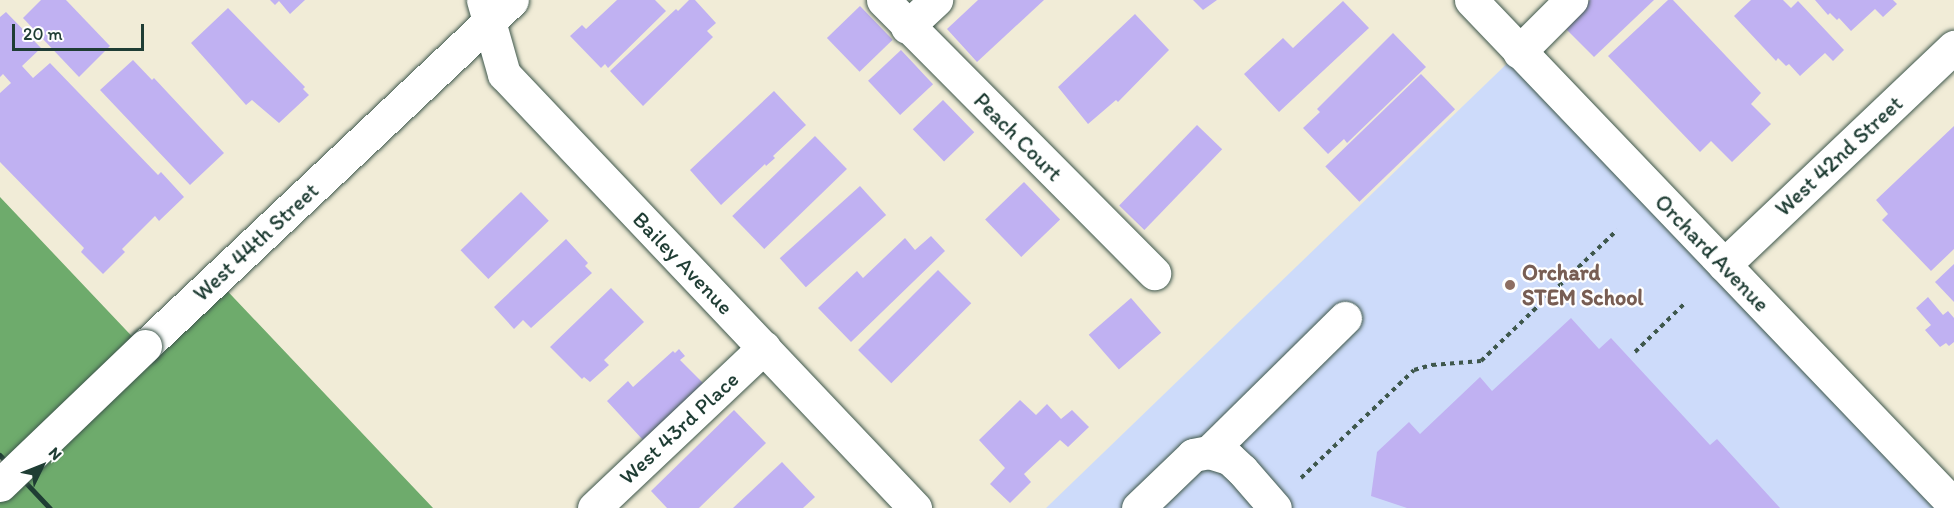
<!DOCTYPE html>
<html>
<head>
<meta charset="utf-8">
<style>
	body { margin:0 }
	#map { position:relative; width:1954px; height:508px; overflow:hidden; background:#f1ecd7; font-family:Itim,sans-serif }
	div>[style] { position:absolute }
	.built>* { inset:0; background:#cddbfa }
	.forest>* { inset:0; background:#6eab6c }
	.building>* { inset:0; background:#c0b1f2; transform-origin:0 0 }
	.path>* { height:4px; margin-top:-2px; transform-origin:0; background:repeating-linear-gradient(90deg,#3e574c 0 4.5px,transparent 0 9px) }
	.roads { filter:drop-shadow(0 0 2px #3e574c) drop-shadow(0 0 2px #3e574c) }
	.minor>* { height:33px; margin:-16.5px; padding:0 16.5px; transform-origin:16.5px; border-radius:16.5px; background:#fff }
	.rail>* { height:4.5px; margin:-2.25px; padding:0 2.25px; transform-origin:2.25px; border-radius:2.25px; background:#1f3d34 }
	.bridges { filter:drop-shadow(0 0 2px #3e574c) drop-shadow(0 0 2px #3e574c) }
	.minor-bridge>* { height:33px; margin:-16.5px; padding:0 16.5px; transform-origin:16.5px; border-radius:16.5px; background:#fff }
	.dots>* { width:16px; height:16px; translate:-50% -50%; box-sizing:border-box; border:3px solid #fff; border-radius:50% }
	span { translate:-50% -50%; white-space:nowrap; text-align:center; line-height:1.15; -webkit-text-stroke:4.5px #fff; paint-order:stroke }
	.street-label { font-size:22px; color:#1f3d34 }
	.education-label { font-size:22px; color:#785e54; font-weight:700 }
	.left { translate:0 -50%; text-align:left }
	.north { position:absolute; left:12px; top:436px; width:60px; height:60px; -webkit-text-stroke:4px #fff; paint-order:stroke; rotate:47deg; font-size:16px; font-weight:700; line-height:24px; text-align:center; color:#1f3d34 }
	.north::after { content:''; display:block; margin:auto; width:21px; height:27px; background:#1f3d34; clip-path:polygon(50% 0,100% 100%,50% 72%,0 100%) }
	.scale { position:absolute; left:12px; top:24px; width:132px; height:27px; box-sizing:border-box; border:3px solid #1f3d34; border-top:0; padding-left:8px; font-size:18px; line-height:21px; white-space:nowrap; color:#1f3d34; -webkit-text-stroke:4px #fff; paint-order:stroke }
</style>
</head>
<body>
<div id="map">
	<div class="built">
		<i style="clip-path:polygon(1519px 52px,1954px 508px,1046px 508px)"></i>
	</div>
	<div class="forest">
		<i style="clip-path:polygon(0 197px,143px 348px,216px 279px,433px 508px,0 508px,0 484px,13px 469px,0 455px)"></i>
	</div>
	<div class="building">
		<i style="clip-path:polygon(41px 0,66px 0,110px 46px,79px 77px,23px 18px)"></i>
		<i style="clip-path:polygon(270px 0,305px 0,290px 14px,279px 1px,275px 5px)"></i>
		<i style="clip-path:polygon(617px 0,655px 0,666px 11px,608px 68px,605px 64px,601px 68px,570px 36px,582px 25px,586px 29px)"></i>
		<i style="clip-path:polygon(689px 0,695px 0,716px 23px,707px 31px,713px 37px,643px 106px,610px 71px,676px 9px,678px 11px)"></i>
		<i style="clip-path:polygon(978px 0,1044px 0,977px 62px,947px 29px)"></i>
		<i style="clip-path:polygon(1193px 0,1217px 0,1203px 10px)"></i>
		<i style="clip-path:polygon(1590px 0,1654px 0,1594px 57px,1563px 26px)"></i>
		<i style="clip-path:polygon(1668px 0,1673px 0,1761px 93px,1751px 104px,1771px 124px,1732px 162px,1711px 141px,1700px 152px,1608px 56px)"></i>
		<i style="clip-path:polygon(1751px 0,1783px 0,1791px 8px,1798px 1px,1844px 50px,1833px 61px,1825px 53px,1800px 76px,1789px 64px,1786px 66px,1778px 58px,1776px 61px,1734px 16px)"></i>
		<i style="clip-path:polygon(1815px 0,1893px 0,1897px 4px,1883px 17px,1875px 9px,1851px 31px,1839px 18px,1837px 20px,1830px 13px,1828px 15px)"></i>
		<i style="clip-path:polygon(1343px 1px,1369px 28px,1279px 112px,1244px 74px,1283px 38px,1293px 48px)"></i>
		<i style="left:860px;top:6px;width:47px;height:46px;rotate:46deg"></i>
		<i style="clip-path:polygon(228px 8px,305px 87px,303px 89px,309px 95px,279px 123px,252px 100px,246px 105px,191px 43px)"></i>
		<i style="clip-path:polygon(6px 12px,41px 48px,22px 66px,33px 78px,50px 63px,158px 175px,161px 172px,184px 197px,159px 221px,155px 216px,122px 249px,125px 252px,103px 274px,81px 252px,84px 248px,0 162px,0 93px,11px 83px,3px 74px,0 77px,0 17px)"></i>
		<i style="clip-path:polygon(1135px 14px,1169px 50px,1118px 102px,1116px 100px,1088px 124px,1058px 87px)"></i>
		<i style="clip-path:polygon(1393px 33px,1426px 67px,1347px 143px,1344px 139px,1328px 154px,1303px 128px,1320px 112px,1317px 109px)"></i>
		<i style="left:901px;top:50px;width:47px;height:45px;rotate:47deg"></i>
		<i style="clip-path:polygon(133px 60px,152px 80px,154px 78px,224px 153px,190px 185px,100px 90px)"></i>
		<i style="left:1421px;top:74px;width:49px;height:133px;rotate:46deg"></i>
		<i style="clip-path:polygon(774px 91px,806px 125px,773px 156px,775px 158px,766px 166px,765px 164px,721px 205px,690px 170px)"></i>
		<i style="left:943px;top:100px;width:45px;height:42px;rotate:46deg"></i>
		<i style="left:1197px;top:125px;width:35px;height:112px;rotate:44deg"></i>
		<i style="clip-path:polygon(1954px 126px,1954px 249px,1931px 271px,1882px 220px,1888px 214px,1876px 200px)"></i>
		<i style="left:815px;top:136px;width:46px;height:115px;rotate:46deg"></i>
		<i style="left:1024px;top:182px;width:52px;height:54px;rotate:46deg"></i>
		<i style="left:860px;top:186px;width:39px;height:108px;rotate:48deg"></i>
		<i style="left:521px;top:192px;width:40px;height:84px;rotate:46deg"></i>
		<i style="clip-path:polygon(931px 236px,945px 251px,851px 342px,818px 308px,857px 271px,863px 278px,905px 238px,915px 250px)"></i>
		<i style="clip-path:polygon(566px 239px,588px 263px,585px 266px,592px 273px,531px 328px,523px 320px,514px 329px,494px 307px)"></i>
		<i style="clip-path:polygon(1954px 264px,1954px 302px,1935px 282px)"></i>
		<i style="left:938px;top:270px;width:47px;height:113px;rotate:45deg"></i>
		<i style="clip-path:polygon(611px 288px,644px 322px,604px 360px,609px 365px,590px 382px,584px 377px,582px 379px,550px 347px)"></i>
		<i style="clip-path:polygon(1928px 297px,1943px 315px,1948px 311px,1954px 318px,1954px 342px,1949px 346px,1946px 343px,1940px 347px,1925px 330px,1931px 325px,1916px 308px)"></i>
		<i style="left:1131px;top:298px;width:46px;height:56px;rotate:49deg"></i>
		<i style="clip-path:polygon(1571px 318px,1599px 349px,1611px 338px,1710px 445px,1717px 439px,1780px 508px,1407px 508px,1371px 496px,1377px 452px,1409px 422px,1420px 434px,1480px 377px,1492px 391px)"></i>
		<i style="clip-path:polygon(679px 349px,685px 356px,680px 360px,704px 384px,643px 440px,607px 401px,628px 381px,633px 387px,673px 351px,675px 353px)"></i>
		<i style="clip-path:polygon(1020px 400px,1036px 415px,1047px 404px,1061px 419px,1072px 410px,1089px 427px,1068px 447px,1060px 440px,1024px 474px,1031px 482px,1010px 503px,990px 484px,1005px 468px,979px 440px)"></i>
		<i style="clip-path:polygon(734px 410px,766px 443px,699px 508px,667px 508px,651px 491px)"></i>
		<i style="clip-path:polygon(782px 462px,815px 497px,803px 508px,733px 508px)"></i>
	</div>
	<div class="path">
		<i style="left:1635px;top:352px;width:71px;rotate:-44.4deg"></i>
		<i style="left:1301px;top:478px;width:156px;rotate:-43.7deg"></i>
		<i style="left:1414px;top:370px;width:19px;rotate:-16deg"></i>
		<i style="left:1432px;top:365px;width:49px;rotate:-4.7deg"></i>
		<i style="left:1481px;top:361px;width:189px;rotate:-43.9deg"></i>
	</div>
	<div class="roads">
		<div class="minor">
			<i style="left:483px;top:0;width:77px;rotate:74.2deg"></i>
			<i style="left:504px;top:74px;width:598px;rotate:46.56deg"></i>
			<i style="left:883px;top:0;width:385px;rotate:45.2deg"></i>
			<i style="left:1471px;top:0;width:699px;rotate:46.28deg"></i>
			<i style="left:907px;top:27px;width:40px;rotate:-43deg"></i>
			<i style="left:1519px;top:52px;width:74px;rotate:-45deg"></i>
			<i style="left:1724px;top:265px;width:317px;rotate:-43.5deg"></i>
			<i style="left:145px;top:346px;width:504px;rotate:-43.31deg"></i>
			<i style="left:1209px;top:452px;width:191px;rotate:-44.6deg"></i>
			<i style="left:594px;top:508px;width:234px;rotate:-43.4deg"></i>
			<i style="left:1138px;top:508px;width:76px;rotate:-43.9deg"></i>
			<i style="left:1193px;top:455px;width:16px;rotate:-11deg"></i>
			<i style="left:1209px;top:452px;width:21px;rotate:17deg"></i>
			<i style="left:1229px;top:458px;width:18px;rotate:43deg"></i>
			<i style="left:1242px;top:470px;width:50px;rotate:49deg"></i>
		</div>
	</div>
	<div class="rail">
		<i style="left:0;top:455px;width:73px;rotate:46.7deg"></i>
	</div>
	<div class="bridges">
		<div class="minor-bridge">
			<i style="left:0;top:485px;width:201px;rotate:-43.8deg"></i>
		</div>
	</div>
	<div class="dots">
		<i style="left:1510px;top:285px;background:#8d6e63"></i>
	</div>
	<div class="street-label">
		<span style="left:1018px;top:137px;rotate:45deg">Peach Court</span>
		<span style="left:1839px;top:156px;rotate:-43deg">West 42nd Street</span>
		<span style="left:256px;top:242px;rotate:-43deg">West 44th Street</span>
		<span style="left:1712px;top:253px;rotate:46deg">Orchard Avenue</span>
		<span style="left:683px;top:263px;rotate:46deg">Bailey Avenue</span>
		<span style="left:679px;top:428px;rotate:-43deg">West 43rd Place</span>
	</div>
	<div class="education-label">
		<span class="left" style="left:1522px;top:285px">Orchard<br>STEM School</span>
	</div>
	<div class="north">N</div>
	<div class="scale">20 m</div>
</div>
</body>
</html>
